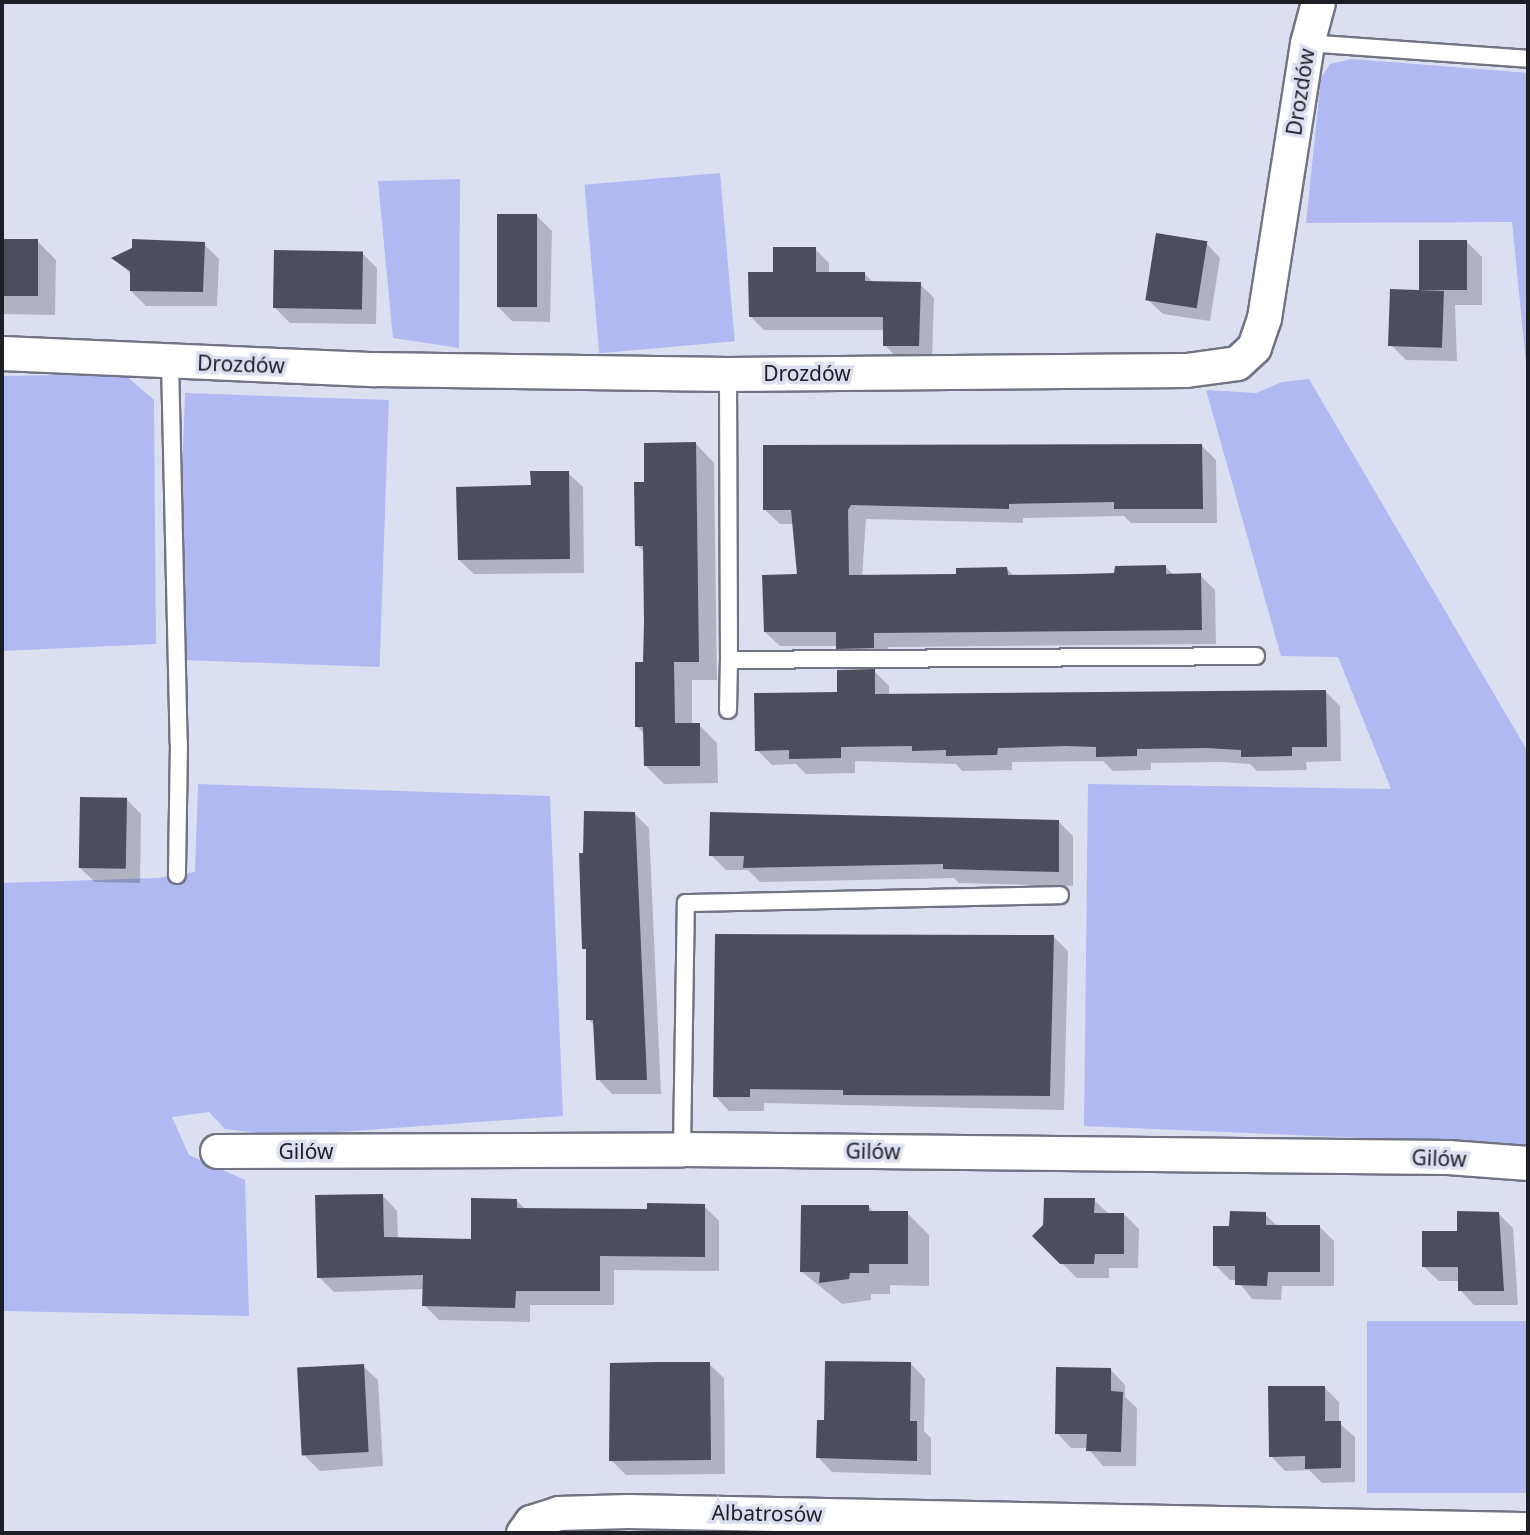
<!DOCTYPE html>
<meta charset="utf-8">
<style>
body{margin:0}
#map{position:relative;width:1530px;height:1535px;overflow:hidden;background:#dcdff0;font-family:"Noto Sans",sans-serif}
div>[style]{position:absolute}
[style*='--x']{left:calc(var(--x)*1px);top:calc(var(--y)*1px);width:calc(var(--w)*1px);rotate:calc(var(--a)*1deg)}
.green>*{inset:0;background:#b1b9f3;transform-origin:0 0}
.shadow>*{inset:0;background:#0003}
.building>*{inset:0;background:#4c4e5c;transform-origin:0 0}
.roads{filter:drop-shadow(2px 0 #727483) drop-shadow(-2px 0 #727483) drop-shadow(0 2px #727483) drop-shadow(0 -2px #727483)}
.lane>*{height:16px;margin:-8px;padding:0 8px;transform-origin:8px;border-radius:8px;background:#fff}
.street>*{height:33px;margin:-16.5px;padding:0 16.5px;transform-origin:16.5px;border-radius:16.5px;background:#fff}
span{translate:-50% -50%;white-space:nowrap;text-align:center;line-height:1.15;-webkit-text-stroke:7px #dcdff0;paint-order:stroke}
.street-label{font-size:21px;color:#1e1f25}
.frame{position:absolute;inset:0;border:4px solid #1e1f25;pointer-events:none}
</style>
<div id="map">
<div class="green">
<div style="clip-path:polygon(1352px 59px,1528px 73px,1528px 383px,1512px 222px,1306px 223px,1321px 78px,1330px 64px)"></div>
<div style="left:720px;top:173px;width:169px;height:136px;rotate:85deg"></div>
<div style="clip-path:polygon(460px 179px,459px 348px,393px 338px,378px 181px)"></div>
<div style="clip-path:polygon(124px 374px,154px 400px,156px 644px,2px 651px,2px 376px)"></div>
<div style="clip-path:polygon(1309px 379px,1528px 752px,1528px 1145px,1084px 1126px,1088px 784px,1391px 789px,1338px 657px,1281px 656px,1206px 390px,1256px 393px,1282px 382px)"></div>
<div style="left:185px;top:393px;width:204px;height:267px;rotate:2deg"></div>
<div style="clip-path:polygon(198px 784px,550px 796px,563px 1116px,282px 1136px,225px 1129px,209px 1112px,172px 1117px,189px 1155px,245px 1180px,249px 1316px,2px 1311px,2px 883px,158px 878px,195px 872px)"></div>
<div style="left:1528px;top:1321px;width:172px;height:161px;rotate:90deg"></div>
</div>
<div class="shadow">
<div style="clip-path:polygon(537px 216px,552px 231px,550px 322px,512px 321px,497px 306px)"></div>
<div style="clip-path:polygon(2px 241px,37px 241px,56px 260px,55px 315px,2px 314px)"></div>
<div style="clip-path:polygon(1467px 242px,1482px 257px,1482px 305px,1455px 305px,1457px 361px,1406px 360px,1391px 345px,1424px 292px,1421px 290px)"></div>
<div style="clip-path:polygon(1206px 243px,1220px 258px,1210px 321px,1163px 314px,1148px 300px)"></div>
<div style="clip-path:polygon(204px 244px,219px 259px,217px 306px,146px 306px,131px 291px,132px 275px,114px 259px)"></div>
<div style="clip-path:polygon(815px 249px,829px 263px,829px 274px,865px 274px,874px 283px,920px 284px,934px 298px,932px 359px,898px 359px,885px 345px,885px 330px,764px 330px,751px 317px,775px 273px)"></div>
<div style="clip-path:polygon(362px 253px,377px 268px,376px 324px,290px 323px,275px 308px)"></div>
<div style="clip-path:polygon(696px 444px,714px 463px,717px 680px,692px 680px,692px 725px,699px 725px,717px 743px,718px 783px,664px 784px,645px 765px,645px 735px,637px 726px,644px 664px,645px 553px,637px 545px,646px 484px)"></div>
<div style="clip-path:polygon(1202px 446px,1216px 460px,1217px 523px,1131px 523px,1124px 516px,1023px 518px,1023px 523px,866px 519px,862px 577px,958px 576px,1007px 569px,1014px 576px,1116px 574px,1165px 567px,1174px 575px,1200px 575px,1215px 590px,1216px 644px,888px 647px,888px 662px,853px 663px,838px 646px,780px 646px,765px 632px,799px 576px,794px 524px,780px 524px,765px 510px)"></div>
<div style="clip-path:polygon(568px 473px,583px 487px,584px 573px,474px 574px,459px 560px,532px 487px)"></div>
<div style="clip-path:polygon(874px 671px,889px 686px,889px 696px,1325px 691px,1340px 706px,1341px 761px,1306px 762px,1307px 770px,1257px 771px,1250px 764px,1222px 762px,1151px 763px,1151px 770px,1113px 771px,1103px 761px,1012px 762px,1012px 770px,962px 771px,956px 764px,855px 761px,855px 773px,806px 774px,796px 764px,772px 765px,757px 750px)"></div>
<div style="clip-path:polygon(127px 800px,141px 814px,140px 883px,95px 882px,80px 868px)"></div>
<div style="clip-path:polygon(635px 814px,649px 828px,661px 1094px,612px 1094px,598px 1079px,595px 1026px,588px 1019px,585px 854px)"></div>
<div style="clip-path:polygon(1058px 821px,1073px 836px,1073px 886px,959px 883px,954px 878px,760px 882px,748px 870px,726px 870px,711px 855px)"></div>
<div style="clip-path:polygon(1054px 937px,1068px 951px,1064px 1110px,764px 1103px,764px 1111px,729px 1111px,715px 1096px)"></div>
<div style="clip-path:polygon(383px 1196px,397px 1211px,398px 1239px,472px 1241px,517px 1201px,526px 1210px,649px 1211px,704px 1206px,719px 1221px,719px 1271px,614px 1270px,614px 1305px,530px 1305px,530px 1322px,439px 1320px,424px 1305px,424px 1289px,334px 1292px,319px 1277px)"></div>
<div style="clip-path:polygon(1094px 1200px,1109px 1214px,1124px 1214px,1139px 1229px,1138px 1268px,1109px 1268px,1109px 1278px,1077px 1278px,1034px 1236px)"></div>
<div style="clip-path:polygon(868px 1206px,875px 1213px,907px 1213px,929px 1235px,929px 1286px,890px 1285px,890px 1294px,871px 1294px,871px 1300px,842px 1304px,802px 1272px)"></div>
<div style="clip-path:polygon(1498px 1213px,1513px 1228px,1518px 1305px,1474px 1305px,1460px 1290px,1460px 1281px,1439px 1281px,1424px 1267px,1459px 1233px)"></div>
<div style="clip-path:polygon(1265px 1214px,1278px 1227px,1320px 1227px,1334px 1241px,1334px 1286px,1282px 1286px,1281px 1300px,1252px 1299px,1237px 1280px,1230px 1280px,1215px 1265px,1231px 1228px)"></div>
<div style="clip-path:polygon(709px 1364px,724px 1378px,725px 1474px,626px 1475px,611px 1460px)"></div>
<div style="clip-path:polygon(911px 1364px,925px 1379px,924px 1431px,931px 1438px,931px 1475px,832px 1472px,818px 1457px,825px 1421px)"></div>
<div style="clip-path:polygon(363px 1366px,378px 1380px,383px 1466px,320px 1471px,305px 1456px)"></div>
<div style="clip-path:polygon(1111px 1370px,1125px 1385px,1125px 1397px,1137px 1408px,1136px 1466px,1103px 1466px,1088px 1448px,1071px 1448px,1057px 1433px)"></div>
<div style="clip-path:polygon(1324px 1387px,1339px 1402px,1339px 1423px,1355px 1437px,1355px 1482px,1322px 1483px,1309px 1470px,1285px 1471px,1271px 1456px)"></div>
</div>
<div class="building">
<div style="left:497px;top:214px;width:40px;height:93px"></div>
<div style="left:1156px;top:233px;width:52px;height:68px;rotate:9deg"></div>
<div style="left:2px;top:239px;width:36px;height:57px"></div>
<div style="clip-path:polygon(132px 239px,205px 242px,203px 292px,130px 291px,130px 271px,111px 258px,132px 248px)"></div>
<div style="left:1419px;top:240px;width:48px;height:50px"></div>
<div style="clip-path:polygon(773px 247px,816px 247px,816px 272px,865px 272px,865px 281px,921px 282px,919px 346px,883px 346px,883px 317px,749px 317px,748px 272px,773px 272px)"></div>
<div style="left:274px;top:250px;width:89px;height:58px;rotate:1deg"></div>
<div style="left:1390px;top:289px;width:54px;height:57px;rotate:2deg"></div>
<div style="clip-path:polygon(696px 442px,699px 662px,674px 662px,675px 723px,700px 723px,700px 766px,644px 766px,643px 727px,635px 727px,635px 662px,643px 662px,644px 622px,643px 546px,635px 546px,634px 482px,644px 482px,644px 443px)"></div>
<div style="clip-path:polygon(1202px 444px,1203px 509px,1114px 509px,1114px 502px,1009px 504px,1009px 509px,851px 505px,848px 510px,849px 575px,956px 574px,956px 568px,1007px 567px,1008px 575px,1080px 574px,1114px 573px,1115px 566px,1166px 565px,1166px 574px,1201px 573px,1202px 630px,874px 633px,874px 648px,836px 649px,836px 632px,764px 632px,762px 575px,797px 574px,791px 510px,763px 510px,763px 445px)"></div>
<div style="clip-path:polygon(530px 471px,569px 471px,570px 559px,458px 560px,456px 487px,531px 485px)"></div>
<div style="clip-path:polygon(875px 669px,875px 694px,1326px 690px,1327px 747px,1292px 747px,1292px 756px,1241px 757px,1241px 750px,1206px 748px,1137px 749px,1137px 756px,1096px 757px,1096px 747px,1066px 746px,998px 748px,997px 755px,946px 756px,946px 750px,912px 751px,912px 746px,841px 747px,841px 758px,789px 759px,789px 750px,755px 751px,754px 693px,837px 692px,837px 670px)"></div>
<div style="left:80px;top:797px;width:47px;height:71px;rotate:1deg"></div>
<div style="clip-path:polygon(584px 811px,635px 812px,647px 1080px,596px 1080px,593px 1020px,586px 1020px,586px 949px,582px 949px,579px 853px,583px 853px)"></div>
<div style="clip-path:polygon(710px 812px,1059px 820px,1059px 872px,943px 869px,943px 864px,743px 868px,744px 856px,709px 856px)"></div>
<div style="clip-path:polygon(715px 934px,1054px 935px,1050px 1096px,843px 1095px,843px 1090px,750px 1089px,750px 1097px,713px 1097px)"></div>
<div style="clip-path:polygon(383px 1194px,384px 1237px,471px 1239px,471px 1198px,517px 1199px,517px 1208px,647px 1209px,647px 1203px,705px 1204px,705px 1257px,600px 1256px,600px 1291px,516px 1291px,515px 1308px,422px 1306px,423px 1275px,317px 1278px,315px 1195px)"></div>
<div style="clip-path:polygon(1044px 1198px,1095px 1198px,1094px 1213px,1124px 1213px,1124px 1254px,1095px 1254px,1094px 1264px,1060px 1264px,1032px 1236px,1043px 1225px)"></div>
<div style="clip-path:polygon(801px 1205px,869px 1205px,869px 1211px,908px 1211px,908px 1264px,869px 1264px,869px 1273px,850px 1273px,849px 1279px,819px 1283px,820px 1272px,800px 1272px)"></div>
<div style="clip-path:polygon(1230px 1211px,1266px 1212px,1266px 1225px,1320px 1225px,1320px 1272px,1268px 1272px,1267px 1286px,1235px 1285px,1235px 1266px,1213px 1266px,1213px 1226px,1229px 1226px)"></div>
<div style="clip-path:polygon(1457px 1211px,1499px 1212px,1504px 1291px,1458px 1291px,1458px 1267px,1422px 1267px,1422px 1231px,1457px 1231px)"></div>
<div style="clip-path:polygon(825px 1361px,911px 1362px,910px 1421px,917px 1421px,917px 1461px,816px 1458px,817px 1420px,824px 1420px)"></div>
<div style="clip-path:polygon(659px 1362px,710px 1362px,711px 1460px,609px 1461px,610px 1363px)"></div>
<div style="left:364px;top:1364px;width:88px;height:67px;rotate:87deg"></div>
<div style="clip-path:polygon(1056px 1367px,1111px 1368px,1111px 1391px,1123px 1392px,1121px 1452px,1086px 1451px,1087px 1434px,1055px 1434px)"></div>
<div style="clip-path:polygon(1268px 1386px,1325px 1386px,1325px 1421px,1341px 1421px,1341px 1468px,1305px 1469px,1305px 1456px,1269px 1457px)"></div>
</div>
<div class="roads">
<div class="lane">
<div style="--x:1307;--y:43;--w:222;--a:4.1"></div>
<div style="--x:170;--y:361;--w:382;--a:88.7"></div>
<div style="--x:179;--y:743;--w:132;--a:90.9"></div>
<div style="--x:728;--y:374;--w:286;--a:89.8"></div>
<div style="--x:729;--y:660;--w:527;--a:-0.43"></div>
<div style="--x:728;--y:710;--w:50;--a:-88.9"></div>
<div style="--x:682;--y:1149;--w:246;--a:-89.1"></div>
<div style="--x:686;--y:903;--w:374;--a:-1.2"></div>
</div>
<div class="street">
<div style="--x:2;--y:353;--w:373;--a:2.5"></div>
<div style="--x:375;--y:369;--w:353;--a:0.8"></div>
<div style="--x:728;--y:374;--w:458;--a:-0.5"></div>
<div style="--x:1186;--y:370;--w:51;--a:-7.8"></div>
<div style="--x:1237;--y:363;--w:23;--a:-43"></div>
<div style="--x:1254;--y:347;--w:31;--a:-71"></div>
<div style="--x:1264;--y:318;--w:278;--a:-81.1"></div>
<div style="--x:1307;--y:43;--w:42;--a:-75"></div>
<div style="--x:217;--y:1151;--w:465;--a:-0.2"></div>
<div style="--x:682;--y:1149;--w:766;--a:0.6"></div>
<div style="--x:1448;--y:1157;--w:80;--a:4.3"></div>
<div style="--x:523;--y:1533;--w:14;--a:-54"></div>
<div style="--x:531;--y:1522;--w:28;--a:-18"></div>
<div style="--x:558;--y:1513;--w:70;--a:-1.6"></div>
<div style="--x:628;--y:1511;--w:900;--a:1.15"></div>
</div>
</div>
<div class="street-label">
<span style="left:1300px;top:92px;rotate:-81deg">Drozdów</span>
<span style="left:241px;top:364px;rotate:2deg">Drozdów</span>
<span style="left:807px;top:373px">Drozdów</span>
<span style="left:306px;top:1151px">Gilów</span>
<span style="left:873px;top:1151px;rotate:1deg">Gilów</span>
<span style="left:1439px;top:1158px;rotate:2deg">Gilów</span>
<span style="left:767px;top:1513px;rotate:1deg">Albatrosów</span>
</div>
<div class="frame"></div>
</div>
